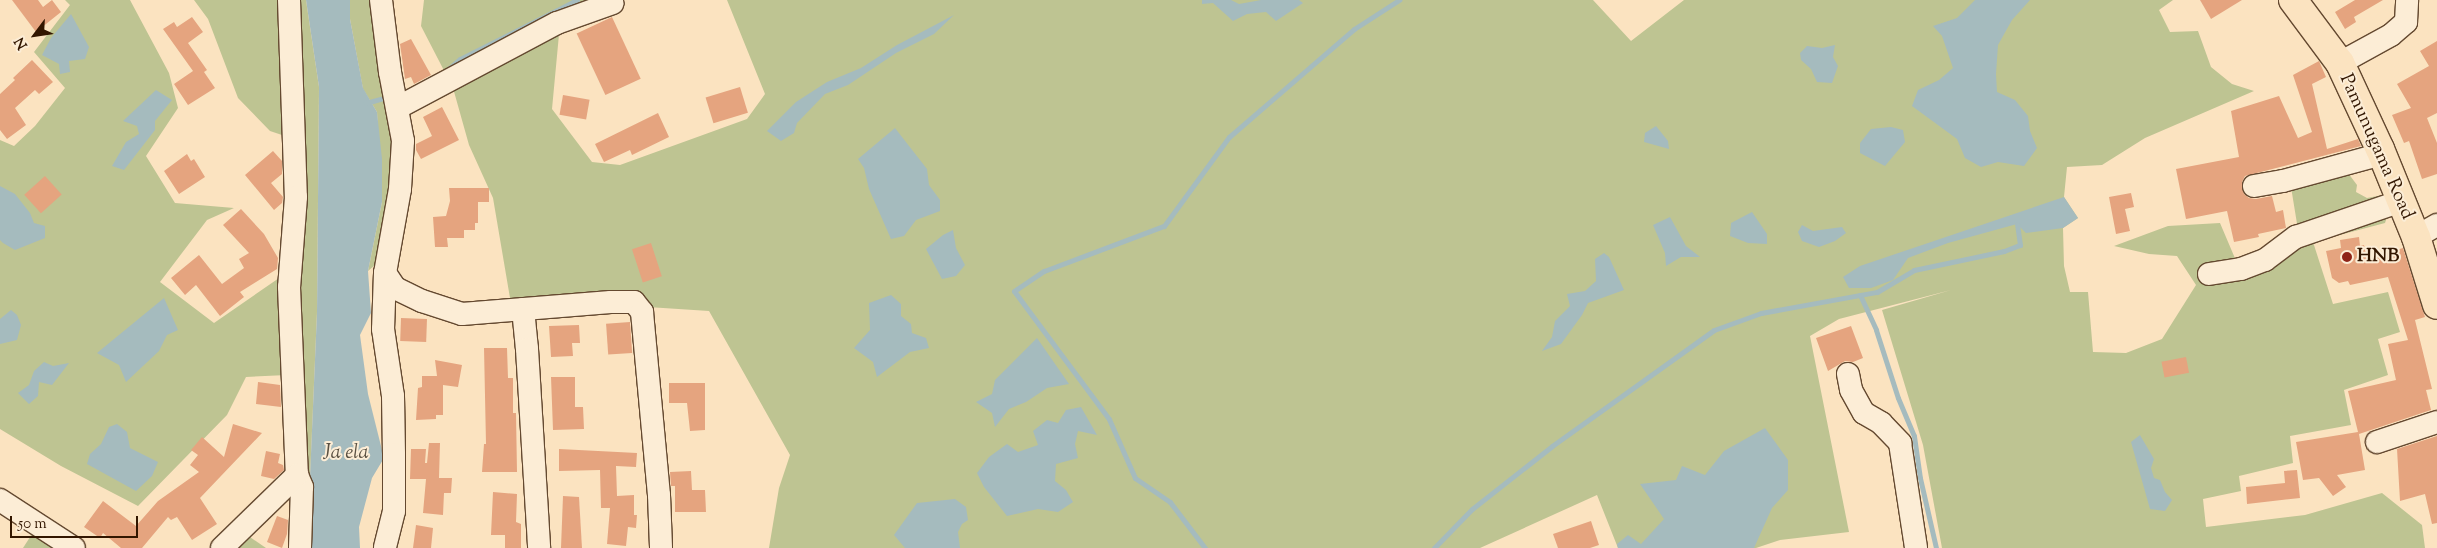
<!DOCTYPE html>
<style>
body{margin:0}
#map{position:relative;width:2437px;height:548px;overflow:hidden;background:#fbe3c0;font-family:"Sorts Mill Goudy",serif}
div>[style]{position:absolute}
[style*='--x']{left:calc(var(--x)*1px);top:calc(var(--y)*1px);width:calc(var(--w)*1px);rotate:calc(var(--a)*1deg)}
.green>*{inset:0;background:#bec492}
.water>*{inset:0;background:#a5bbbe}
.stream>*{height:5px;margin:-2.5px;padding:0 2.5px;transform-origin:2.5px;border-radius:2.5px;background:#a5bbbe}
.building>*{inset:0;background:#e5a47f;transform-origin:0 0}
.roads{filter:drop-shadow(1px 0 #644930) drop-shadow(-1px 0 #644930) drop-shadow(0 1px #644930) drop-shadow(0 -1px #644930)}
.minor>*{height:22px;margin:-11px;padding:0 11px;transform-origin:11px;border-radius:11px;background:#fcedd6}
.major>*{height:28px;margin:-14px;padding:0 14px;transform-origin:14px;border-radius:14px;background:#fbe3c0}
.dots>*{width:14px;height:14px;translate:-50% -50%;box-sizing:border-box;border:2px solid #fcedd6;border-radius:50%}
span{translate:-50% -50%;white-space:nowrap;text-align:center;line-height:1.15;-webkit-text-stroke:4px #fcedd6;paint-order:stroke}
.street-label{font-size:19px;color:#321600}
.poi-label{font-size:19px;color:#321600;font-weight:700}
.left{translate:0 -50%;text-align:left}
.water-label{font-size:20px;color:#5a5042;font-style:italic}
.north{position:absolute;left:10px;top:10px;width:50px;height:50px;-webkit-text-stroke:4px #fcedd6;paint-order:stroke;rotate:239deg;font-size:14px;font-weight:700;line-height:20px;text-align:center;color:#321600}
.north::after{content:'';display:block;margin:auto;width:18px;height:22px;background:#321600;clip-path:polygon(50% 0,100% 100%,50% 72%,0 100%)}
.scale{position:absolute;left:10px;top:516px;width:128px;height:22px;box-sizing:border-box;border:2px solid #321600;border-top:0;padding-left:6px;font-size:15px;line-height:18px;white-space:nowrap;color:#321600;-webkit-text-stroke:4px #fcedd6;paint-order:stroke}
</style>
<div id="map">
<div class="green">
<div style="clip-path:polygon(65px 0,130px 0,169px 73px,178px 108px,146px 156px,175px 203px,234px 208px,207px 220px,160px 282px,214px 323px,282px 276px,287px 375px,246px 377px,227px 415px,138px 506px,61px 466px,0 429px,0 140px,14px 146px,35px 126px,65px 88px,34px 52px,70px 5px)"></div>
<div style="clip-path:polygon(194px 0,285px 0,285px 136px,270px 131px,238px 98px,208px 19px)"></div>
<div style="clip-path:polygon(298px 0,306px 0,319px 87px,317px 312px,310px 478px,303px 467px,296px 277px)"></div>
<div style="clip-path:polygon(350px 0,377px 0,396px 147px,382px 259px,368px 271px,382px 202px,377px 112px,363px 89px,350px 19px)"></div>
<div style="clip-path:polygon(424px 0,597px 0,561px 13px,552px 109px,592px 162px,620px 165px,747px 119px,765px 94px,727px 0,1593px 0,1631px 41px,1684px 0,2173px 0,2159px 10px,2170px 32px,2198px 31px,2211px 67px,2232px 84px,2254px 91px,2145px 138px,2102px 165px,2067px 167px,2064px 197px,2078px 218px,2063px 228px,2064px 266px,2070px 292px,2088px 292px,2093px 352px,2126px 353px,2162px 339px,2196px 285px,2177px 256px,2149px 254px,2114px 246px,2168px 226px,2220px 223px,2237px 263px,2300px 242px,2291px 187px,2345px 169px,2357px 185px,2356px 192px,2367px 198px,2388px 194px,2390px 208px,2385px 223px,2313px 242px,2333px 304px,2388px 292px,2400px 332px,2378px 339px,2388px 375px,2344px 390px,2351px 425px,2290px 436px,2293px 463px,2239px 476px,2241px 491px,2203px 499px,2206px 527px,2305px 515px,2382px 493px,2422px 525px,2425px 548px,1942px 548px,1923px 445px,1882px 310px,1951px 290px,1839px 319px,1810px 336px,1849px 532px,1780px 540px,1756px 548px,1618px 548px,1597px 495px,1480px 548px,769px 548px,779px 488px,790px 455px,709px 311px,510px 298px,493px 198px,469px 145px,453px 88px,421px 26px)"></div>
<div style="clip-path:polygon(32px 534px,56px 548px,23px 548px)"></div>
<div style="clip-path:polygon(247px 535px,266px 548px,232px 548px)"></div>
</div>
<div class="water">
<div style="clip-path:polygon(306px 0,350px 0,350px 19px,363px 88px,377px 112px,382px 159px,382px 202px,368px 271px,371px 313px,360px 335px,368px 394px,384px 458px,372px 478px,359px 527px,360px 548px,307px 548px,317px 312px,319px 87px)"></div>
<div style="clip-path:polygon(1202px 0,1231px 0,1239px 4px,1261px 0,1299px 0,1303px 3px,1276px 21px,1266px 12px,1247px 14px,1233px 21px,1213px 3px,1202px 4px)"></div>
<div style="clip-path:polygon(1975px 0,2030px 0,2012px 20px,1998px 45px,1996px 74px,1997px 92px,2015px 100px,2028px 116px,2030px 131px,2037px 148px,2024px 166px,1998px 162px,1981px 167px,1965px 158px,1957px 139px,1912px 106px,1918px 90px,1939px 80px,1953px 68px,1942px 36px,1933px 26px,1957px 18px)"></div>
<div style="clip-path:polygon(71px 14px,89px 47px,85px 59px,69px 61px,70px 72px,60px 74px,59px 64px,42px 55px,51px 38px)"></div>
<div style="clip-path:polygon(954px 15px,934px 34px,896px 53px,848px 85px,825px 94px,797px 123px,794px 133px,781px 141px,767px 131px,796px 102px,827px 82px,861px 68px,897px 45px)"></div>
<div style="clip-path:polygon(1835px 45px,1833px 57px,1838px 66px,1832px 83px,1817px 82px,1811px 69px,1801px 60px,1800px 53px,1807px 46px,1822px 48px)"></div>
<div style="clip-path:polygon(156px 90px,172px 100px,155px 121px,155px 130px,124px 170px,112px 166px,126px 142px,139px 134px,137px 126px,123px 121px)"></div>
<div style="clip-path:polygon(1656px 126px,1668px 141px,1669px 149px,1644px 142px,1645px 133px)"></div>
<div style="clip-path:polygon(1891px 127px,1903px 130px,1905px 142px,1885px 166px,1860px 153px,1860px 143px,1871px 129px)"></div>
<div style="clip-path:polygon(895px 128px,927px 169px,929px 185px,940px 200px,940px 211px,916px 220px,904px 236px,891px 239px,869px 189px,864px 168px,858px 159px)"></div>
<div style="clip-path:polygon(0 186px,15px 194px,30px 213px,34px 223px,45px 226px,45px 238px,15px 250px,3px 243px,0 240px)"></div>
<div style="clip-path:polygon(2064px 197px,2078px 218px,2063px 228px,2026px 233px,2017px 224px,1948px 243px,1908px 258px,1893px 280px,1871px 288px,1849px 288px,1843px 277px,1860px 266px)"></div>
<div style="clip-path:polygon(1752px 212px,1767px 234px,1767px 244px,1748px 243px,1730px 236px,1731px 223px)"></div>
<div style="clip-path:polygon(1670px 217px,1686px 246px,1700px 257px,1681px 257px,1666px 266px,1665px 253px,1653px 225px)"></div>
<div style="clip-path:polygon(1802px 225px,1813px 231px,1842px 227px,1846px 233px,1835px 241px,1819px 247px,1802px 241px,1798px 232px)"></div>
<div style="clip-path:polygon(953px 230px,956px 248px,965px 265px,956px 276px,942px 279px,926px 249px,943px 235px)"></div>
<div style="clip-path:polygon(1604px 253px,1609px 257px,1624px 290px,1588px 303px,1582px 315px,1561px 344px,1542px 351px,1552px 337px,1555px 321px,1570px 306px,1567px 294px,1585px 291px,1596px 281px,1595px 259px)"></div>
<div style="clip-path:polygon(891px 295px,901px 304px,901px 316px,911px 324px,912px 333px,926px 338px,929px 348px,910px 352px,877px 377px,873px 362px,854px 348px,870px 330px,869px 303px)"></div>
<div style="clip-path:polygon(164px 298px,178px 330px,167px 335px,159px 351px,126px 382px,119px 365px,97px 353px)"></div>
<div style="clip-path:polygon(11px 310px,17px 315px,21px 325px,17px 340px,0 344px,0 319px)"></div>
<div style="clip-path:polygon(1037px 338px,1069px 384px,1047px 388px,1026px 402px,1009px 409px,995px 427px,992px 413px,976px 402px,992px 394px,995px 380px)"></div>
<div style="clip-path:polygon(44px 362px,53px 366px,69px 363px,52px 385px,39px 382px,38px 396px,29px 404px,18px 393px,29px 385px,34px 371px)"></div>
<div style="clip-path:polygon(1081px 407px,1097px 435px,1078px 431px,1075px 444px,1078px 458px,1056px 464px,1055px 481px,1066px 490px,1073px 502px,1058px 512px,1038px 509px,1007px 516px,984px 487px,977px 473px,989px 457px,1007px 444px,1018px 452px,1038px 445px,1033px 431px,1047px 420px,1058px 423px,1066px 410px)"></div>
<div style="clip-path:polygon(117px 424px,127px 432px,130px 448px,158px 462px,152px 476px,136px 491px,87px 464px,90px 454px,101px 444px,109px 427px)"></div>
<div style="clip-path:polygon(1765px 428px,1788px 460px,1788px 490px,1772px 508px,1754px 548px,1618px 548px,1617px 544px,1628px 535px,1641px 544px,1664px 519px,1640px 484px,1676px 480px,1682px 466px,1705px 475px,1724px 451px)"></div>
<div style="clip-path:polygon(2140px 435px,2154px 459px,2151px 468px,2154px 478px,2160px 480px,2165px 492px,2172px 500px,2165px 511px,2150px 509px,2131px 442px)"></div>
<div style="clip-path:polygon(955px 499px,966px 507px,968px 520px,962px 524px,958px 532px,960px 548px,905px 548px,894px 535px,917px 503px)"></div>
</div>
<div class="stream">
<div style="--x:446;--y:71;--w:18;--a:-41"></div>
<div style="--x:460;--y:59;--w:131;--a:-26.8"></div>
<div style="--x:366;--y:103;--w:15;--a:-16"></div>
<div style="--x:1860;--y:295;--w:38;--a:65"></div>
<div style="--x:1876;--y:330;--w:71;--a:72.1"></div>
<div style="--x:1898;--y:398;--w:41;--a:67.2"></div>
<div style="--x:1914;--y:436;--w:42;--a:81.9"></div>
<div style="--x:1920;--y:478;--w:72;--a:77.1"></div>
<div style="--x:1205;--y:548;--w:58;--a:-127.3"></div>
<div style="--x:1170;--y:502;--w:42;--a:-145.6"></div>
<div style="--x:1135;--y:478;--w:64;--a:-113.8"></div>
<div style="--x:1109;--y:419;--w:159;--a:-126.6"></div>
<div style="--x:1014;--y:291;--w:36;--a:-34"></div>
<div style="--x:1044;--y:271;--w:128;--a:-20.6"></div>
<div style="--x:1164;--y:226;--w:110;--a:-53.9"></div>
<div style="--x:1229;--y:137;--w:165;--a:-40.8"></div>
<div style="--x:1354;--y:29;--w:54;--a:-32.8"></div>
<div style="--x:1434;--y:548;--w:54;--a:-45.7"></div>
<div style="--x:1472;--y:509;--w:102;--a:-38.2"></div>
<div style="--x:1552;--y:446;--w:199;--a:-35.6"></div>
<div style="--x:1714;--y:330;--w:50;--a:-19.9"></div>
<div style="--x:1761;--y:313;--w:118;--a:-10.3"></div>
<div style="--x:1877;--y:292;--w:43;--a:-30.7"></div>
<div style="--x:1914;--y:270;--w:92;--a:-11.9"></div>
<div style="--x:2004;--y:251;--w:17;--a:-21"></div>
<div style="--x:2020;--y:245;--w:21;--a:-98"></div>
</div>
<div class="building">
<div style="clip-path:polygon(12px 0,38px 0,43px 7px,52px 0,61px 12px,36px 32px)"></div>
<div style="clip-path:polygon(2200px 0,2242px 0,2211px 19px)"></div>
<div style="clip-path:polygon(2355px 0,2383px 0,2354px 17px,2356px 22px,2345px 29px,2335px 12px)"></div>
<div style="clip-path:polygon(192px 17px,203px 32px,188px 43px,207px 70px,204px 72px,215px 88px,188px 105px,174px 84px,193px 71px,163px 29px,174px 22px,177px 27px)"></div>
<div style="left:612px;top:17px;width:68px;height:39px;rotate:65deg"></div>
<div style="clip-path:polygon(411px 39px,431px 75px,414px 84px,411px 77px,405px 79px,400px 44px)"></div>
<div style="clip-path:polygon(2437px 41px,2437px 113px,2427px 118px,2437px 143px,2437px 174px,2422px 179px,2409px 141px,2404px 143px,2392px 115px,2411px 108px,2397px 84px,2429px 66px,2420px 51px)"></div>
<div style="clip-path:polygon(32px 60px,53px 82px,39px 94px,35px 90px,15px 108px,26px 125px,7px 139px,0 130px,0 94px,15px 80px,13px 78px)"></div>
<div style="clip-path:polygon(2319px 61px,2326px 77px,2312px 84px,2327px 149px,2358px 139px,2361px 146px,2245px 176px,2242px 182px,2244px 194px,2249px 198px,2256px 199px,2272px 196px,2276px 212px,2283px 210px,2286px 228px,2258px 234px,2259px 237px,2234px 242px,2227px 211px,2186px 219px,2176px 169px,2239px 157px,2231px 111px,2279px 96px,2298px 138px,2312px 132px,2293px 75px)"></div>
<div style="left:740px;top:87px;width:27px;height:36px;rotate:73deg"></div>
<div style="left:563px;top:95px;width:27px;height:20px;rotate:10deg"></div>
<div style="clip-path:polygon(442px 107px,459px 140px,421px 159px,416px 150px,416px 144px,432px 136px,423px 117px)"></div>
<div style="clip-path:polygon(658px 113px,669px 137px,632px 155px,630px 150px,604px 162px,595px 144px)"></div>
<div style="clip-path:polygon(273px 151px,282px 161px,282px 174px,271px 183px,283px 197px,282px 203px,274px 210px,245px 175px)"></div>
<div style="clip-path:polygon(187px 154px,191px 161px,194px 159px,205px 177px,179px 194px,164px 171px)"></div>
<div style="left:45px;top:176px;width:25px;height:28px;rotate:48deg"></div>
<div style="clip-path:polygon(449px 188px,489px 188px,489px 202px,478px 202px,478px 223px,475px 223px,475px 230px,464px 230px,464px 238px,447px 238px,448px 247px,435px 247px,433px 217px,446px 216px,450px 201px)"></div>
<div style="clip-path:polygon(2131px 193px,2134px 207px,2125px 209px,2130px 231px,2116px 234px,2109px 197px)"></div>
<div style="clip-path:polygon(241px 209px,264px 234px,278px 258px,277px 269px,240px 292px,244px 297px,220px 316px,196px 285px,185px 295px,171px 278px,199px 255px,222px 284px,244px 268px,239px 259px,249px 253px,223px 225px)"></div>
<div style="clip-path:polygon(2359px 237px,2360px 246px,2364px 245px,2367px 259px,2403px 248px,2425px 317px,2415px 320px,2432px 389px,2426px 390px,2431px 410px,2359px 434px,2365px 470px,2337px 475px,2346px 487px,2333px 496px,2319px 478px,2303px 480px,2296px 442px,2358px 432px,2348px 391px,2396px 380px,2388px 344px,2408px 340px,2388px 277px,2350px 285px,2348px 281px,2339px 283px,2332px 278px,2326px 251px,2341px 248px,2340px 240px)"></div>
<div style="left:651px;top:243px;width:35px;height:20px;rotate:72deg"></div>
<div style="left:401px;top:318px;width:26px;height:23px;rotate:2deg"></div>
<div style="left:630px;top:322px;width:31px;height:24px;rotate:86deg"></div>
<div style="clip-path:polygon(579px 325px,580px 343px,572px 343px,573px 356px,551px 357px,549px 326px)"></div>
<div style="clip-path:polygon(1851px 326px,1863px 358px,1853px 362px,1845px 361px,1828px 371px,1816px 338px)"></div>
<div style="clip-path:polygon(484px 348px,507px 348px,508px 378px,513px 378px,513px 413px,516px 413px,517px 472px,482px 472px,484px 444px,486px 444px)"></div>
<div style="left:2186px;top:357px;width:16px;height:25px;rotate:79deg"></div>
<div style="clip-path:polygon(435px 360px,462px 365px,458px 387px,443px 385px,443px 415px,436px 415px,436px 419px,416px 420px,418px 388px,422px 387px,422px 376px,437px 376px)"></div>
<div style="clip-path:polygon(551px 377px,575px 377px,575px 407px,583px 407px,584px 429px,553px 430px)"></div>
<div style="clip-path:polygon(258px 382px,280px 385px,281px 407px,256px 404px)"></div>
<div style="clip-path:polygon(669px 383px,705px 383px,705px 430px,690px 431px,687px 403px,669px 403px)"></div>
<div style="clip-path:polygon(233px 424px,262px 433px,200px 498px,217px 524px,192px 540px,177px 517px,171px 520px,168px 517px,142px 548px,121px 548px,103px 533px,100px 538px,84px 527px,103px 501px,136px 526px,158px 501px,199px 472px,190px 465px,198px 455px,191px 450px,202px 437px,224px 457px)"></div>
<div style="clip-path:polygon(2437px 436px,2437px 523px,2432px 524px,2425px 494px,2400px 501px,2397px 449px)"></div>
<div style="clip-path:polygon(429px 443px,440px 443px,439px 478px,452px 478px,451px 493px,444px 493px,443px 515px,423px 513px,426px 479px,410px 479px,411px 449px,426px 449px,425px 463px,427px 463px)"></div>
<div style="clip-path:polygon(559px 449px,637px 453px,636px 467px,616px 466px,617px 496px,634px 495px,634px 515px,637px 515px,636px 528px,628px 527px,626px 546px,607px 544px,610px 508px,601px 508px,600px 470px,559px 471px)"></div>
<div style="clip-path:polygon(266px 451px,280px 454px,278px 463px,283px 465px,284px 470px,274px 479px,261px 476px)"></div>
<div style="clip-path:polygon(2297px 470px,2300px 498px,2247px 504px,2246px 487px,2285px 483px,2284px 471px)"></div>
<div style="clip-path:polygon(691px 471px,692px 490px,705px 490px,706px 512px,675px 512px,675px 486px,671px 486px,670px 472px)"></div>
<div style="clip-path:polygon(493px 492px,517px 494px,516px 522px,521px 524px,521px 548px,505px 548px,505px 535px,491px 535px)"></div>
<div style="clip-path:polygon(563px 496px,579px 497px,582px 548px,561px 548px)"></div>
<div style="clip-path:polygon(277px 516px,288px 520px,287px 534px,282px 548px,267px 542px)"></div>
<div style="clip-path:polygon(1591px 521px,1599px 545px,1590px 548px,1558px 548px,1553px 534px)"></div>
<div style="clip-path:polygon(416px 525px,433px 528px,431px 548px,413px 548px)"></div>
</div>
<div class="roads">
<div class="minor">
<div style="--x:289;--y:0;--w:197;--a:88"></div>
<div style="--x:296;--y:197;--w:90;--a:94.4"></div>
<div style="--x:289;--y:287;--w:188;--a:87.6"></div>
<div style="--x:297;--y:475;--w:13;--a:67"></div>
<div style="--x:302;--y:487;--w:61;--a:91.9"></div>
<div style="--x:381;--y:0;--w:73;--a:82.9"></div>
<div style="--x:390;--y:72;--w:70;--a:79.3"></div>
<div style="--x:403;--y:141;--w:48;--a:93.6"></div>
<div style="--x:400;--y:189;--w:85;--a:100.1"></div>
<div style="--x:385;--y:273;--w:56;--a:92"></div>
<div style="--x:383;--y:329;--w:68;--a:81.5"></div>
<div style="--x:393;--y:396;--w:58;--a:89"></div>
<div style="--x:394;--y:454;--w:57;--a:90"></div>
<div style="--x:394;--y:511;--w:38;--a:104"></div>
<div style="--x:2340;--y:63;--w:58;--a:-28.8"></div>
<div style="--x:2391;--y:35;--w:20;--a:-41"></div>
<div style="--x:2406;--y:22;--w:22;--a:-87"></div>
<div style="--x:397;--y:108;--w:181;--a:-28"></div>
<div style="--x:557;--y:23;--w:59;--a:-19.7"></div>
<div style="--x:2254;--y:186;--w:29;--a:-10"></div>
<div style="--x:2283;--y:181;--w:103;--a:-15.3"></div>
<div style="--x:2416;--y:237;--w:24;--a:-30"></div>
<div style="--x:385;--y:273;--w:18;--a:56"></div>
<div style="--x:395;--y:288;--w:30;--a:26"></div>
<div style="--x:422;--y:301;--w:42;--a:18"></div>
<div style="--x:462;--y:314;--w:149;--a:-4.6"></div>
<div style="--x:611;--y:302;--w:23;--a:0"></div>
<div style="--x:634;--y:302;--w:13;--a:51"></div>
<div style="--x:642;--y:312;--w:184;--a:84.7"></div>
<div style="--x:659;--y:495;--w:53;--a:87.8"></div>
<div style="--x:2209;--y:274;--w:32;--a:-9"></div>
<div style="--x:2241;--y:269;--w:26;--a:-21"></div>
<div style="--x:2265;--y:260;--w:39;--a:-37"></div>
<div style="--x:2296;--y:237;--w:111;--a:-18.9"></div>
<div style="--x:523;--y:309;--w:40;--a:84.3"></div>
<div style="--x:527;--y:349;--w:199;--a:86.5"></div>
<div style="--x:1848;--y:374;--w:16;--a:79"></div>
<div style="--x:1851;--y:390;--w:26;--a:61"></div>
<div style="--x:1864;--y:413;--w:20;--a:30"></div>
<div style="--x:1881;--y:423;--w:28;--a:46"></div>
<div style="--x:1900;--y:443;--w:106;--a:81.3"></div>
<div style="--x:2377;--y:442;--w:63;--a:-18.4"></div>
<div style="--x:0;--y:500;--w:88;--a:33"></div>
<div style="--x:222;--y:548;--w:105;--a:-44.2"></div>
</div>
<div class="major">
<div style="--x:2293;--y:0;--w:79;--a:53.3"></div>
<div style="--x:2340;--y:63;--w:95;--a:65.1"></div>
<div style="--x:2380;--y:149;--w:95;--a:67.8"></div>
<div style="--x:2416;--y:237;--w:71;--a:72.8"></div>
</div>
</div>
<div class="dots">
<div style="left:2347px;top:257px;background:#8f2418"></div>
</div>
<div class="street-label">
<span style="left:2376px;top:147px;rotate:66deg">Pamunugama Road</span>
</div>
<div class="poi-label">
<span class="left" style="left:2357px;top:257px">HNB</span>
</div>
<div class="water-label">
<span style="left:346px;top:453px">Ja ela</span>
</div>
<div class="north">N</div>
<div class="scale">50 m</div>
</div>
